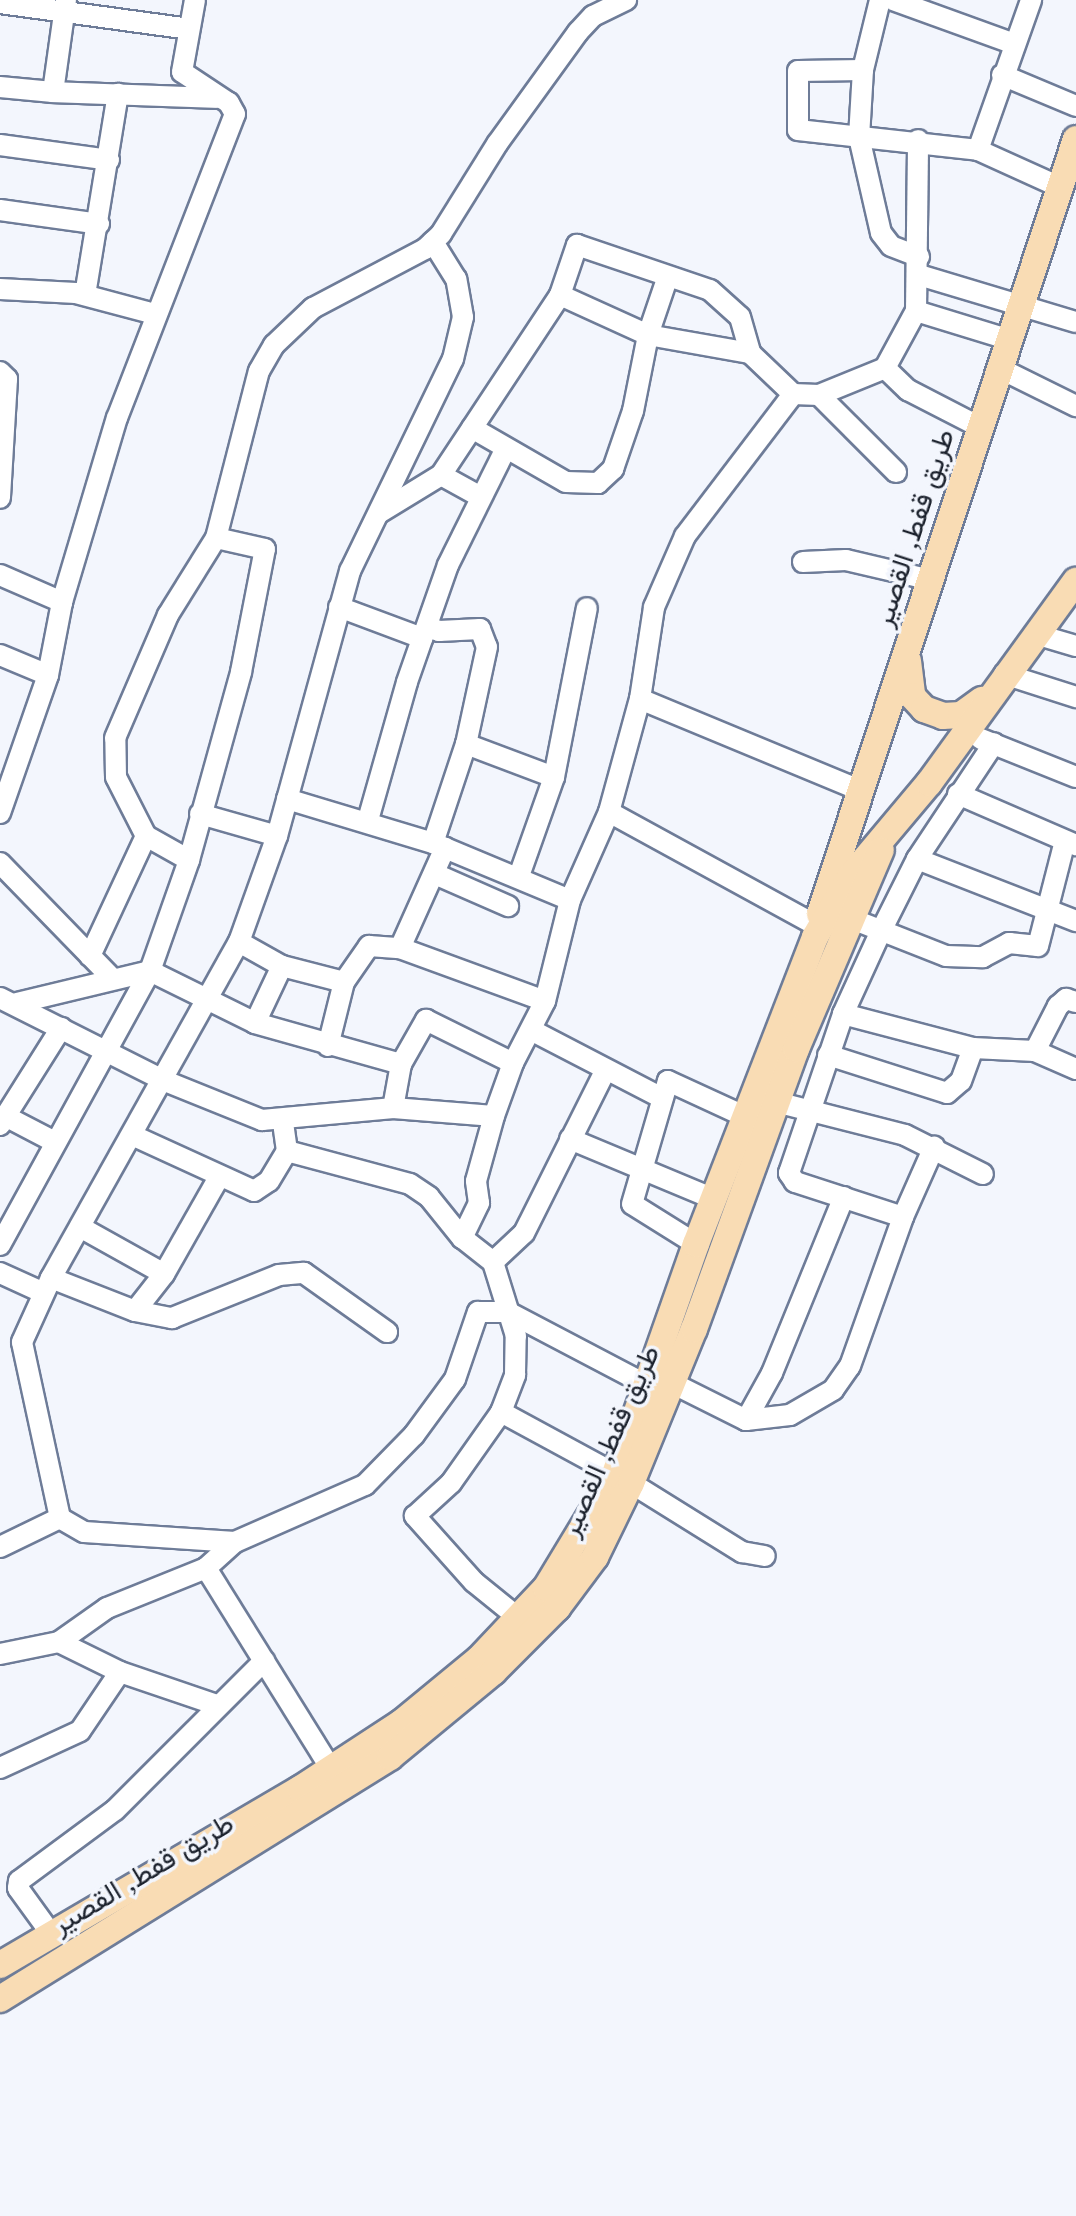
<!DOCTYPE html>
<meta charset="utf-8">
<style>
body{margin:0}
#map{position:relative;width:1076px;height:2216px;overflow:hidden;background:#f3f6fd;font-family:"Libre Baskerville",Vazirmatn,serif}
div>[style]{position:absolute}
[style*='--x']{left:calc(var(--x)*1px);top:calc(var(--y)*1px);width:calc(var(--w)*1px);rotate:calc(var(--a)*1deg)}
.roads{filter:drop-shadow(2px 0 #6e7c98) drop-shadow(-2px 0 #6e7c98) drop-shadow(0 2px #6e7c98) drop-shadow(0 -2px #6e7c98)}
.minor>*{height:20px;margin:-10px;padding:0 10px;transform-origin:10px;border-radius:10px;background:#fff}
.major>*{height:26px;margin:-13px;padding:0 13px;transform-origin:13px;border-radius:13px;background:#f9dcb4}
span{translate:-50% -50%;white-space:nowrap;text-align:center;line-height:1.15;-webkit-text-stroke:7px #f3f6fd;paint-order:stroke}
.street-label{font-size:28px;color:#1c222d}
</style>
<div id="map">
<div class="roads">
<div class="minor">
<div style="--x:880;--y:0;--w:72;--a:103.7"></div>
<div style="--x:863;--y:70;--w:67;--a:93.4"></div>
<div style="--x:859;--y:137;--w:98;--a:77.1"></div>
<div style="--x:881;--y:233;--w:16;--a:52"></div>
<div style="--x:891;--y:246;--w:30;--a:21"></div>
<div style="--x:893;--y:0;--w:127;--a:19.9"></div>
<div style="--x:0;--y:3;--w:191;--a:7.8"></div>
<div style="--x:863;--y:70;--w:65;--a:179.1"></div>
<div style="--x:798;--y:71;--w:59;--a:90"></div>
<div style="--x:798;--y:130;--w:181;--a:6.3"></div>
<div style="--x:978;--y:150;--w:159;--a:-70.5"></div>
<div style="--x:1002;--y:75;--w:80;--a:22.7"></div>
<div style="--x:0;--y:87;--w:53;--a:5.4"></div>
<div style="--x:53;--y:92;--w:93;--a:-82"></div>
<div style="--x:53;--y:92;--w:164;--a:2.1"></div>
<div style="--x:0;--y:145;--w:110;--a:7.8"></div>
<div style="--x:978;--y:150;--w:90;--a:24.3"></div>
<div style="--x:0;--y:210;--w:100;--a:8"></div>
<div style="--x:919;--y:275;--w:164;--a:16.7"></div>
<div style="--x:0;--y:289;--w:76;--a:3"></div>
<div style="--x:76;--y:293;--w:82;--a:14.9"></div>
<div style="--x:85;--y:295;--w:204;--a:-80.7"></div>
<div style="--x:560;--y:295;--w:97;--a:24.4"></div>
<div style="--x:648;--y:335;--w:104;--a:10"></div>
<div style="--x:750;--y:353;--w:59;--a:43.6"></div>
<div style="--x:793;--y:394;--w:26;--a:2"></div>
<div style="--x:819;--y:395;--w:71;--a:-22.2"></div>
<div style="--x:885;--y:368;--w:65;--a:-61.5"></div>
<div style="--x:916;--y:311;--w:171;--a:-89.3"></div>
<div style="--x:916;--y:311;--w:98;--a:17.1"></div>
<div style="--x:885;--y:368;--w:32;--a:44"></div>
<div style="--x:908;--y:390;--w:81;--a:27.2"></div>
<div style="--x:1001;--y:369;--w:84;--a:26.3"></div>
<div style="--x:0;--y:372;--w:10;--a:45"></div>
<div style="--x:7;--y:379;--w:119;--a:93.4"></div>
<div style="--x:819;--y:395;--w:109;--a:45"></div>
<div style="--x:472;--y:428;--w:108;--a:29.9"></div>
<div style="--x:566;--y:482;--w:32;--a:2"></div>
<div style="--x:598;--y:483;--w:21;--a:-43"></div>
<div style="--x:613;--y:469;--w:61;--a:-71"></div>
<div style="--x:633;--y:411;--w:77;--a:-78.8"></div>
<div style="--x:648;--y:335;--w:59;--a:-71.3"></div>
<div style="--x:441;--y:475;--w:43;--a:28.9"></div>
<div style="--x:379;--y:513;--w:73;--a:-31.5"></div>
<div style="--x:441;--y:475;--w:216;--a:-56.5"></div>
<div style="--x:560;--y:295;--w:53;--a:-71.2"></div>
<div style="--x:577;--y:245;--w:140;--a:18.7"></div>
<div style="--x:710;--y:290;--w:40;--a:42"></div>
<div style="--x:740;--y:317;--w:37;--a:74"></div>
<div style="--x:803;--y:562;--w:43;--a:-2.7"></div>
<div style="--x:846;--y:560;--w:87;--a:13.2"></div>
<div style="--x:0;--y:575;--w:68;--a:23.5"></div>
<div style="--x:339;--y:607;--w:89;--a:20.5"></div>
<div style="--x:427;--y:627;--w:13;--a:18"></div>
<div style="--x:439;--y:631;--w:41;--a:-2.8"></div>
<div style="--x:480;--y:629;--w:19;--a:69"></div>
<div style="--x:487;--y:647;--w:99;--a:102.2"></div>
<div style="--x:466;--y:744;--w:104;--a:108.4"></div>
<div style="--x:1035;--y:634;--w:43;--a:16.3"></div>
<div style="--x:0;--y:655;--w:52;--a:22.6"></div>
<div style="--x:1004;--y:674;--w:76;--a:17.7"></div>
<div style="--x:640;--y:699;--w:235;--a:22.5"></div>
<div style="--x:981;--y:739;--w:102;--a:21.8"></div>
<div style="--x:466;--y:744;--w:94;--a:20.6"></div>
<div style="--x:958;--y:794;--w:129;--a:23.4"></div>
<div style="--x:287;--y:799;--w:152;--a:16.8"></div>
<div style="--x:433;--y:843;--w:148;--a:22.6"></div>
<div style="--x:609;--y:812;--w:237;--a:28.7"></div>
<div style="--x:0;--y:813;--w:146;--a:-70.8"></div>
<div style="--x:48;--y:675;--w:74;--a:-79.1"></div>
<div style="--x:62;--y:602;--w:192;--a:-73.4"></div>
<div style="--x:117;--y:418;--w:326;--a:-68.8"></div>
<div style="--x:235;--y:114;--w:13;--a:-119"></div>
<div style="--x:229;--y:103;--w:56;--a:-146.6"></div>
<div style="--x:182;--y:72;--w:73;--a:-79.8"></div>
<div style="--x:200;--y:814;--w:80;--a:15.9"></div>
<div style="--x:368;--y:820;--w:143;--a:-74.2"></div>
<div style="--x:407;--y:682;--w:124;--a:-70.7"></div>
<div style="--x:448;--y:565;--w:128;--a:-63.6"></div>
<div style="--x:917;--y:859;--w:171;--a:21.3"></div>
<div style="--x:189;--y:860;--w:49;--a:-150.8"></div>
<div style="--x:146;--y:836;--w:66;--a:-117"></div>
<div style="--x:116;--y:777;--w:39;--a:-91"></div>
<div style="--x:115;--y:738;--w:134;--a:-66.7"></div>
<div style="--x:168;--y:615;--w:91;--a:-58.1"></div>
<div style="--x:216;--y:538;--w:172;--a:-75.6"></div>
<div style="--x:259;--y:371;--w:30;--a:-60"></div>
<div style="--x:274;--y:345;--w:54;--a:-43.5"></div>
<div style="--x:313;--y:308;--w:127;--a:-27.8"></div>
<div style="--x:425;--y:249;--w:22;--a:-43"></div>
<div style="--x:441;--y:234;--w:106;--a:-58.1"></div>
<div style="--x:497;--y:144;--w:138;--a:-54.1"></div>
<div style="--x:578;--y:32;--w:22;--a:-47"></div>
<div style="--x:593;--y:16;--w:37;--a:-26"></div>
<div style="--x:0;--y:863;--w:162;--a:45.8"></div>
<div style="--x:435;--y:874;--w:80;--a:23.7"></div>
<div style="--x:519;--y:876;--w:105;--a:-70.5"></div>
<div style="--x:554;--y:777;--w:172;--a:-79"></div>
<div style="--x:852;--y:919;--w:101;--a:21.5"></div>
<div style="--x:946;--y:956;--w:37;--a:2"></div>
<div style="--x:983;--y:957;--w:30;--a:-28"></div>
<div style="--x:1009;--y:943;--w:29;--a:6"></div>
<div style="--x:1038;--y:946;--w:108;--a:-75.6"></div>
<div style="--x:239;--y:942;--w:49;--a:29.2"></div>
<div style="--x:282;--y:966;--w:64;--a:14.5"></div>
<div style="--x:400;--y:948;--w:110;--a:-65.8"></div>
<div style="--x:90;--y:956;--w:132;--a:-65"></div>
<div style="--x:0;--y:998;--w:185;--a:26.7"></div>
<div style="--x:165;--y:1081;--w:105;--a:21.9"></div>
<div style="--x:262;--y:1120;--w:132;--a:-5.2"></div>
<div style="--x:393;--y:1108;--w:101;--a:4.5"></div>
<div style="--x:17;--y:1003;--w:137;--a:-13.5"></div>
<div style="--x:150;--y:971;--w:117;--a:26.3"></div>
<div style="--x:255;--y:1023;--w:152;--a:15.7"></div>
<div style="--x:843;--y:1014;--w:134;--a:14.7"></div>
<div style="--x:973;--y:1048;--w:62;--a:2.8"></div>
<div style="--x:1035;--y:1051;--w:45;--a:23.7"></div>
<div style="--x:255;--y:1023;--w:63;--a:-64.7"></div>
<div style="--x:531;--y:1030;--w:148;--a:27.4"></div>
<div style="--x:328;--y:1046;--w:66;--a:-76"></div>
<div style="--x:344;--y:982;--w:44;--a:-55.2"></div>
<div style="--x:369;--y:946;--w:31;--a:4"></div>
<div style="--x:400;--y:948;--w:154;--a:20.1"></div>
<div style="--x:1035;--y:1051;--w:51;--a:-62.9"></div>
<div style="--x:1058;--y:1006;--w:11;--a:-41"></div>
<div style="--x:1066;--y:999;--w:10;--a:17"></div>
<div style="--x:828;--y:1055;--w:125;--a:17.7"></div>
<div style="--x:947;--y:1093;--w:18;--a:-41"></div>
<div style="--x:961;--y:1081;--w:35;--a:-70"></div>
<div style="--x:776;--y:1102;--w:133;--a:14.3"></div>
<div style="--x:905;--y:1135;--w:87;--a:26.6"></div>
<div style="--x:393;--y:1108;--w:45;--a:-79.7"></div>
<div style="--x:401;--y:1064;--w:51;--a:-60.4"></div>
<div style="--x:426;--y:1020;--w:97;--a:26.3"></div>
<div style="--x:5;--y:1116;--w:56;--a:27.5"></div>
<div style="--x:0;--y:1125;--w:115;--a:-57.8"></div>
<div style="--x:134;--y:1136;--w:132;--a:24.6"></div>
<div style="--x:254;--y:1191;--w:18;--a:-34"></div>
<div style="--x:269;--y:1181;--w:35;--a:-59"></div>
<div style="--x:287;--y:1151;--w:30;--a:-98"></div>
<div style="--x:570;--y:1139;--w:156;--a:22.6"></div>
<div style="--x:287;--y:1151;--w:127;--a:15"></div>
<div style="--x:410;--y:1184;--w:23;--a:34"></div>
<div style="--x:429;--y:1197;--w:53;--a:51.2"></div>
<div style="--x:903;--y:1217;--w:114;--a:-162"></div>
<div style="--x:795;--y:1182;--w:11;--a:-124"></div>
<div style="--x:789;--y:1173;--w:168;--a:-71.2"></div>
<div style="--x:843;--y:1014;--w:91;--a:-65.4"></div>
<div style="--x:881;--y:931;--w:80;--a:-63.4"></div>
<div style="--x:917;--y:859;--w:139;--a:-56.4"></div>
<div style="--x:80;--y:1227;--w:96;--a:29.2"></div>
<div style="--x:696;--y:1244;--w:75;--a:-148"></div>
<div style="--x:632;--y:1204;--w:128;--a:-73.7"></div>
<div style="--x:668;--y:1081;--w:84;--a:24.7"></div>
<div style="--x:0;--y:1245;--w:312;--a:-61.3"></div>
<div style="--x:150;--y:971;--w:118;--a:-70.6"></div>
<div style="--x:189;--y:860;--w:195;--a:-74.5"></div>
<div style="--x:241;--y:672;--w:125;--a:-79"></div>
<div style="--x:265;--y:549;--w:50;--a:-167.3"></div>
<div style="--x:493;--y:1262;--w:42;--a:-43.1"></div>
<div style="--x:524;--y:1233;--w:181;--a:-63.4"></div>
<div style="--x:0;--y:1273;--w:48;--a:24.4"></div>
<div style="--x:51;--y:1278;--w:90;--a:21.4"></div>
<div style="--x:135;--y:1311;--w:38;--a:11"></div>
<div style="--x:172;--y:1318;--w:115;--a:-21.9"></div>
<div style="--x:279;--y:1275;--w:25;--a:-5"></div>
<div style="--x:304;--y:1273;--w:102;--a:35.4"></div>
<div style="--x:135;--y:1311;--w:47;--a:-51.9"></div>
<div style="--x:164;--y:1274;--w:112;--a:-60.4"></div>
<div style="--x:670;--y:1382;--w:85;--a:26.6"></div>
<div style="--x:746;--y:1420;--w:44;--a:-6.5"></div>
<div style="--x:790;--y:1415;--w:50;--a:-30.2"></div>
<div style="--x:833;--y:1390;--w:29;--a:-55"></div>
<div style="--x:850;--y:1366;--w:158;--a:-70.4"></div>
<div style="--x:903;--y:1217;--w:77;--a:-66.1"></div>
<div style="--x:501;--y:1412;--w:130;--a:28.5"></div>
<div style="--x:746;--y:1420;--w:54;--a:-61"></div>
<div style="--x:772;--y:1373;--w:190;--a:-67.8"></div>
<div style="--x:631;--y:1483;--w:131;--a:31.9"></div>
<div style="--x:742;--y:1552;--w:23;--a:10"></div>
<div style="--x:235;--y:1542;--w:151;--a:-176.2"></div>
<div style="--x:84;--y:1532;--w:28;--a:-150"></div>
<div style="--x:60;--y:1518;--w:180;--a:-102.2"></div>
<div style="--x:22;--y:1342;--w:70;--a:-65.6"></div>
<div style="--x:51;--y:1278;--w:385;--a:-60.8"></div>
<div style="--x:239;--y:942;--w:113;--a:-70.3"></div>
<div style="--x:277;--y:836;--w:275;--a:-74.6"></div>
<div style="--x:350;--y:571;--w:236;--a:-64.1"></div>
<div style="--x:453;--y:359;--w:43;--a:-76.6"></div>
<div style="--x:463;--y:317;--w:39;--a:-100"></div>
<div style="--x:456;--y:279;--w:44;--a:-121.9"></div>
<div style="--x:0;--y:1547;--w:67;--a:-25.8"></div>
<div style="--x:206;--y:1568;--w:237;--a:58.1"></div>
<div style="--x:521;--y:1620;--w:60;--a:-141"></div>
<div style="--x:474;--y:1582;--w:89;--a:-131.8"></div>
<div style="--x:415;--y:1516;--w:49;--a:-42.5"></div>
<div style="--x:451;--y:1483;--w:87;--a:-54.8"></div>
<div style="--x:501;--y:1412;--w:40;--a:-69"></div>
<div style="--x:515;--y:1375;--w:39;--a:-89"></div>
<div style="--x:516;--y:1336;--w:77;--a:-107.3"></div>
<div style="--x:493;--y:1262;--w:39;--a:-142"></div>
<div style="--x:462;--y:1238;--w:39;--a:-64"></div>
<div style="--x:479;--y:1203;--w:22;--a:-98"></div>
<div style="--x:476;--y:1181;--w:67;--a:-74.5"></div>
<div style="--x:494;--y:1116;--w:56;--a:-70.3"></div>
<div style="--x:513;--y:1063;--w:70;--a:-62.7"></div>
<div style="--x:545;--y:1001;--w:104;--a:-76.1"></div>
<div style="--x:570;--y:900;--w:96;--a:-66.1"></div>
<div style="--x:609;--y:812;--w:117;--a:-74.7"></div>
<div style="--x:640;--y:699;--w:93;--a:-81.3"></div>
<div style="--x:654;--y:607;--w:77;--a:-66.4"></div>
<div style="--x:685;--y:536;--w:178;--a:-52.7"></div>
<div style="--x:59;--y:1642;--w:68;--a:26.2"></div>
<div style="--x:120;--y:1672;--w:102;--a:18.8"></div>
<div style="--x:0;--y:1654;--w:60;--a:-11.5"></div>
<div style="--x:59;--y:1642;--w:59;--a:-35.3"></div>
<div style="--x:107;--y:1608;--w:107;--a:-22"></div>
<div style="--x:206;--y:1568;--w:39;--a:-42"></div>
<div style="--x:235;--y:1542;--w:142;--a:-23.7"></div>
<div style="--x:365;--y:1485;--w:70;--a:-45.6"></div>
<div style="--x:414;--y:1435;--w:69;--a:-53.8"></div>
<div style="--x:455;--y:1379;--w:71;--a:-71.1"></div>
<div style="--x:478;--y:1312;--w:30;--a:0"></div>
<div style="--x:508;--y:1312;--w:157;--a:27.7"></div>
<div style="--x:0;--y:1768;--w:88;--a:-24.8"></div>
<div style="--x:80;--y:1731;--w:71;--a:-55.9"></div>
<div style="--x:52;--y:1935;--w:58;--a:-125.9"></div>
<div style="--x:18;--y:1888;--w:7;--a:-82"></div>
<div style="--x:19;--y:1881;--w:119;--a:-36.5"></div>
<div style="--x:115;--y:1810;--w:211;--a:-45"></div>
</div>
<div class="major">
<div style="--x:908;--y:661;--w:35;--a:83"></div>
<div style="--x:912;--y:696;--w:18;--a:47"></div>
<div style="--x:924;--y:709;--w:20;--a:20"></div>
<div style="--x:943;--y:716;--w:18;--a:-3"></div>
<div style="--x:961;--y:715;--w:26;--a:-36"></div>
<div style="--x:820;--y:914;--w:816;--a:-71.72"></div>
<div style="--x:0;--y:1965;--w:348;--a:-30.4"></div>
<div style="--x:300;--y:1789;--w:121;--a:-33.2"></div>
<div style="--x:401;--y:1723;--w:101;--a:-39.4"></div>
<div style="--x:479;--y:1659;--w:98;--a:-46.7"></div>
<div style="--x:546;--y:1588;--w:133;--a:-58.8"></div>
<div style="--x:615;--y:1474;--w:244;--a:-70.6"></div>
<div style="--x:696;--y:1244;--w:329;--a:-68.8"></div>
<div style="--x:815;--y:937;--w:69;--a:-59.7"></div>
<div style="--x:850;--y:877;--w:123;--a:-50"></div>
<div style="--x:929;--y:783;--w:250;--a:-54"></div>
<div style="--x:0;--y:1999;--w:459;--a:-31.8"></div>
<div style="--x:390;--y:1757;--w:134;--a:-39.5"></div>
<div style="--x:493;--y:1672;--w:91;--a:-45"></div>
<div style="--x:557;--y:1608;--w:64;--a:-53.3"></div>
<div style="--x:595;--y:1557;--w:82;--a:-64.1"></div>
<div style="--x:631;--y:1483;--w:166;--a:-67.8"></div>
<div style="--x:694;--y:1329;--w:298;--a:-70"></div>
<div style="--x:796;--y:1049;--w:216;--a:-66.9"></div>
</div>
</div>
<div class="street-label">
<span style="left:914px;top:528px;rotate:-72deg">طريق قفط, القصير</span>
<span style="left:610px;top:1441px;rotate:-66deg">طريق قفط, القصير</span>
<span style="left:143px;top:1874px;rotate:-31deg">طريق قفط, القصير</span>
</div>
</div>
